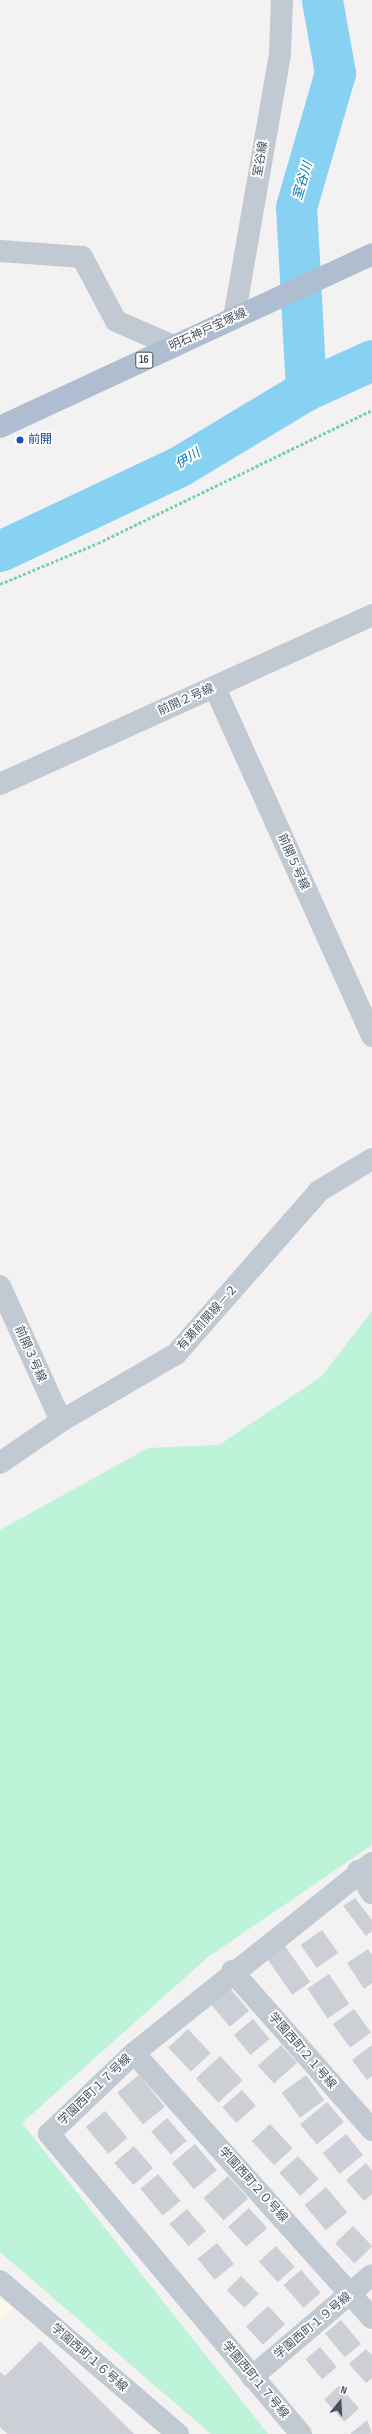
<!DOCTYPE html>
<meta charset="utf-8">
<style>
body{margin:0}
#map{position:relative;width:372px;height:2434px;overflow:hidden;background:#f3f1f1;font-family:"Sofia Sans Condensed","Noto Sans JP",sans-serif}
div>[style]{position:absolute}
[style*='--x']{left:calc(var(--x)*1px);top:calc(var(--y)*1px);width:calc(var(--w)*1px);rotate:calc(var(--a)*1deg)}
.commercial>*{inset:0;background:#fefaeb}
.green>*{inset:0;background:#bdf3d8}
.river>*{height:41px;margin:-20.5px;padding:0 20.5px;transform-origin:20.5px;border-radius:20.5px;background:#87d1f3}
.building>*{inset:0;background:#cdcfd6;transform-origin:0 0}
.path>*{height:2.5px;margin-top:-1.25px;transform-origin:0;background:repeating-linear-gradient(90deg,#72d4ae 0 3px,transparent 0 5px)}
.street>*{height:22px;margin:-11px;padding:0 11px;transform-origin:11px;border-radius:11px;background:#c1c9d3}
.primary>*{height:22px;margin:-11px;padding:0 11px;transform-origin:11px;border-radius:11px;background:#afbdd1}
.dots>*{width:11px;height:11px;translate:-50% -50%;box-sizing:border-box;border:2px solid #fff;border-radius:50%}
span{translate:-50% -50%;white-space:nowrap;text-align:center;line-height:1.15;-webkit-text-stroke:3.5px #fff;paint-order:stroke}
.shield-label span{padding:1px 3px;background:#fff;border:1px solid;border-radius:3px;-webkit-text-stroke-width:0}
.shield-label{font-size:11px;color:#475260;font-weight:700}
.street-label{font-size:12px;color:#475260}
.transit-label{font-size:12px;color:#164399}
.left{translate:0 -50%;text-align:left}
.water-label{font-size:13px;color:#027ab1;font-style:italic}
.north{position:absolute;left:320px;top:2382px;width:40px;height:40px;-webkit-text-stroke:3px #fff;paint-order:stroke;rotate:18deg;font-size:11px;font-weight:700;line-height:16px;text-align:center;color:#475260}
.north::after{content:'';display:block;margin:auto;width:14px;height:18px;background:#475260;clip-path:polygon(50% 0,100% 100%,50% 72%,0 100%)}
</style>
<div id="map">
<div class="commercial">
<div style="clip-path:polygon(0 2298px,13px 2308px,0 2321px)"></div>
</div>
<div class="green">
<div style="clip-path:polygon(372px 1311px,372px 1845px,208px 1957px,22px 2123px,268px 2434px,211px 2434px,0 2252px,0 1530px,148px 1448px,219px 1445px,321px 1377px)"></div>
</div>
<div class="river">
<div style="--x:306;--y:390;--w:183;--a:-93.1"></div>
<div style="--x:296;--y:207;--w:140;--a:-73.8"></div>
<div style="--x:335;--y:73;--w:74;--a:-100.1"></div>
<div style="--x:0;--y:551;--w:197;--a:-25.3"></div>
<div style="--x:178;--y:467;--w:149;--a:-31"></div>
<div style="--x:306;--y:390;--w:72;--a:-24.4"></div>
</div>
<div class="building">
<div style="clip-path:polygon(355px 1898px,372px 1920px,372px 1931px,366px 1936px,343px 1906px)"></div>
<div style="left:322px;top:1930px;width:28px;height:26px;rotate:55deg"></div>
<div style="left:285px;top:1946px;width:44px;height:22px;rotate:55deg"></div>
<div style="clip-path:polygon(368px 1949px,372px 1955px,372px 1983px,364px 1989px,347px 1963px)"></div>
<div style="left:329px;top:1974px;width:36px;height:26px;rotate:56deg"></div>
<div style="left:229px;top:1987px;width:31px;height:25px;rotate:50deg"></div>
<div style="left:354px;top:2009px;width:29px;height:26px;rotate:54deg"></div>
<div style="left:253px;top:2019px;width:26px;height:25px;rotate:50deg"></div>
<div style="left:188px;top:2029px;width:33px;height:27px;rotate:47deg"></div>
<div style="left:281px;top:2045px;width:24px;height:31px;rotate:48deg"></div>
<div style="clip-path:polygon(372px 2045px,372px 2076px,367px 2080px,352px 2060px)"></div>
<div style="left:220px;top:2056px;width:33px;height:33px;rotate:47deg"></div>
<div style="left:139px;top:2075px;width:41px;height:28px;rotate:51deg"></div>
<div style="left:306px;top:2075px;width:31px;height:30px;rotate:54deg"></div>
<div style="left:242px;top:2090px;width:21px;height:26px;rotate:49deg"></div>
<div style="left:327px;top:2102px;width:26px;height:35px;rotate:50deg"></div>
<div style="left:105px;top:2111px;width:35px;height:25px;rotate:50deg"></div>
<div style="left:167px;top:2118px;width:30px;height:21px;rotate:49deg"></div>
<div style="left:270px;top:2124px;width:33px;height:25px;rotate:47deg"></div>
<div style="left:346px;top:2134px;width:27px;height:30px;rotate:51deg"></div>
<div style="left:195px;top:2144px;width:34px;height:30px;rotate:50deg"></div>
<div style="left:134px;top:2146px;width:29px;height:26px;rotate:49deg"></div>
<div style="left:298px;top:2156px;width:31px;height:25px;rotate:48deg"></div>
<div style="clip-path:polygon(366px 2163px,372px 2171px,372px 2194px,364px 2201px,346px 2180px)"></div>
<div style="left:158px;top:2174px;width:35px;height:23px;rotate:50deg"></div>
<div style="left:228px;top:2176px;width:30px;height:33px;rotate:48deg"></div>
<div style="left:326px;top:2187px;width:33px;height:28px;rotate:50deg"></div>
<div style="left:249px;top:2208px;width:27px;height:28px;rotate:48deg"></div>
<div style="left:187px;top:2209px;width:29px;height:23px;rotate:49deg"></div>
<div style="left:353px;top:2226px;width:28px;height:25px;rotate:46deg"></div>
<div style="left:217px;top:2243px;width:27px;height:25px;rotate:51deg"></div>
<div style="left:276px;top:2246px;width:28px;height:23px;rotate:48deg"></div>
<div style="left:301px;top:2270px;width:30px;height:23px;rotate:49deg"></div>
<div style="left:241px;top:2276px;width:25px;height:20px;rotate:45deg"></div>
<div style="left:268px;top:2306px;width:25px;height:30px;rotate:47deg"></div>
<div style="left:341px;top:2320px;width:31px;height:21px;rotate:50deg"></div>
<div style="clip-path:polygon(40px 2341px,134px 2434px,7px 2434px,0 2427px,0 2372px,5px 2376px)"></div>
<div style="left:320px;top:2347px;width:26px;height:19px;rotate:50deg"></div>
<div style="clip-path:polygon(366px 2349px,372px 2355px,372px 2378px,366px 2383px,349px 2364px)"></div>
<div style="left:339px;top:2386px;width:30px;height:20px;rotate:48deg"></div>
<div style="clip-path:polygon(367px 2420px,372px 2434px,350px 2434px)"></div>
</div>
<div class="path">
<div style="--x:0;--y:584;--w:106;--a:-22.7"></div>
<div style="--x:98;--y:543;--w:305;--a:-25.9"></div>
</div>
<div class="street">
<div style="--x:0;--y:251;--w:82;--a:4.2"></div>
<div style="--x:82;--y:257;--w:72;--a:62"></div>
<div style="--x:116;--y:321;--w:62;--a:23.7"></div>
<div style="--x:234;--y:318;--w:268;--a:-80.1"></div>
<div style="--x:280;--y:54;--w:54;--a:-87.9"></div>
<div style="--x:215;--y:688;--w:382;--a:65.7"></div>
<div style="--x:0;--y:784;--w:409;--a:-24.4"></div>
<div style="--x:0;--y:1286;--w:148;--a:65.7"></div>
<div style="--x:0;--y:1463;--w:74;--a:-34.5"></div>
<div style="--x:61;--y:1421;--w:133;--a:-30.2"></div>
<div style="--x:176;--y:1354;--w:217;--a:-48.7"></div>
<div style="--x:319;--y:1191;--w:62;--a:-31.1"></div>
<div style="--x:358;--y:1871;--w:26;--a:58"></div>
<div style="--x:232;--y:1971;--w:212;--a:48.6"></div>
<div style="--x:134;--y:2053;--w:356;--a:48.1"></div>
<div style="--x:0;--y:2281;--w:235;--a:40.7"></div>
<div style="--x:252;--y:2377;--w:157;--a:-40.4"></div>
<div style="--x:301;--y:2434;--w:392;--a:-130"></div>
<div style="--x:49;--y:2134;--w:117;--a:-43.6"></div>
<div style="--x:134;--y:2053;--w:305;--a:-38.6"></div>
</div>
<div class="primary">
<div style="--x:0;--y:427;--w:410;--a:-24.9"></div>
</div>
<div class="dots">
<div style="left:20px;top:440px;background:#1a4fb4"></div>
</div>
<div class="shield-label">
<span style="left:144px;top:360px">16</span>
</div>
<div class="street-label">
<span style="left:261px;top:159px;rotate:-80deg">室谷線</span>
<span style="left:208px;top:330px;rotate:-25deg">明石神戸宝塚線</span>
<span style="left:186px;top:700px;rotate:-24deg">前開２号線</span>
<span style="left:293px;top:862px;rotate:66deg">前開５号線</span>
<span style="left:208px;top:1318px;rotate:-48deg">有瀬前開線－２</span>
<span style="left:30px;top:1354px;rotate:66deg">前開３号線</span>
<span style="left:302px;top:2051px;rotate:49deg">学園西町２１号線</span>
<span style="left:95px;top:2090px;rotate:-44deg">学園西町１７号線</span>
<span style="left:253px;top:2185px;rotate:48deg">学園西町２０号線</span>
<span style="left:313px;top:2326px;rotate:-40deg">学園西町１９号線</span>
<span style="left:89px;top:2358px;rotate:41deg">学園西町１６号線</span>
<span style="left:255px;top:2380px;rotate:50deg">学園西町１７号線</span>
</div>
<div class="transit-label">
<span class="left" style="left:28px;top:440px">前開</span>
</div>
<div class="water-label">
<span style="left:303px;top:181px;rotate:-74deg">室谷川</span>
<span style="left:188px;top:459px;rotate:-32deg">伊川</span>
</div>
<div class="north">N</div>
</div>
